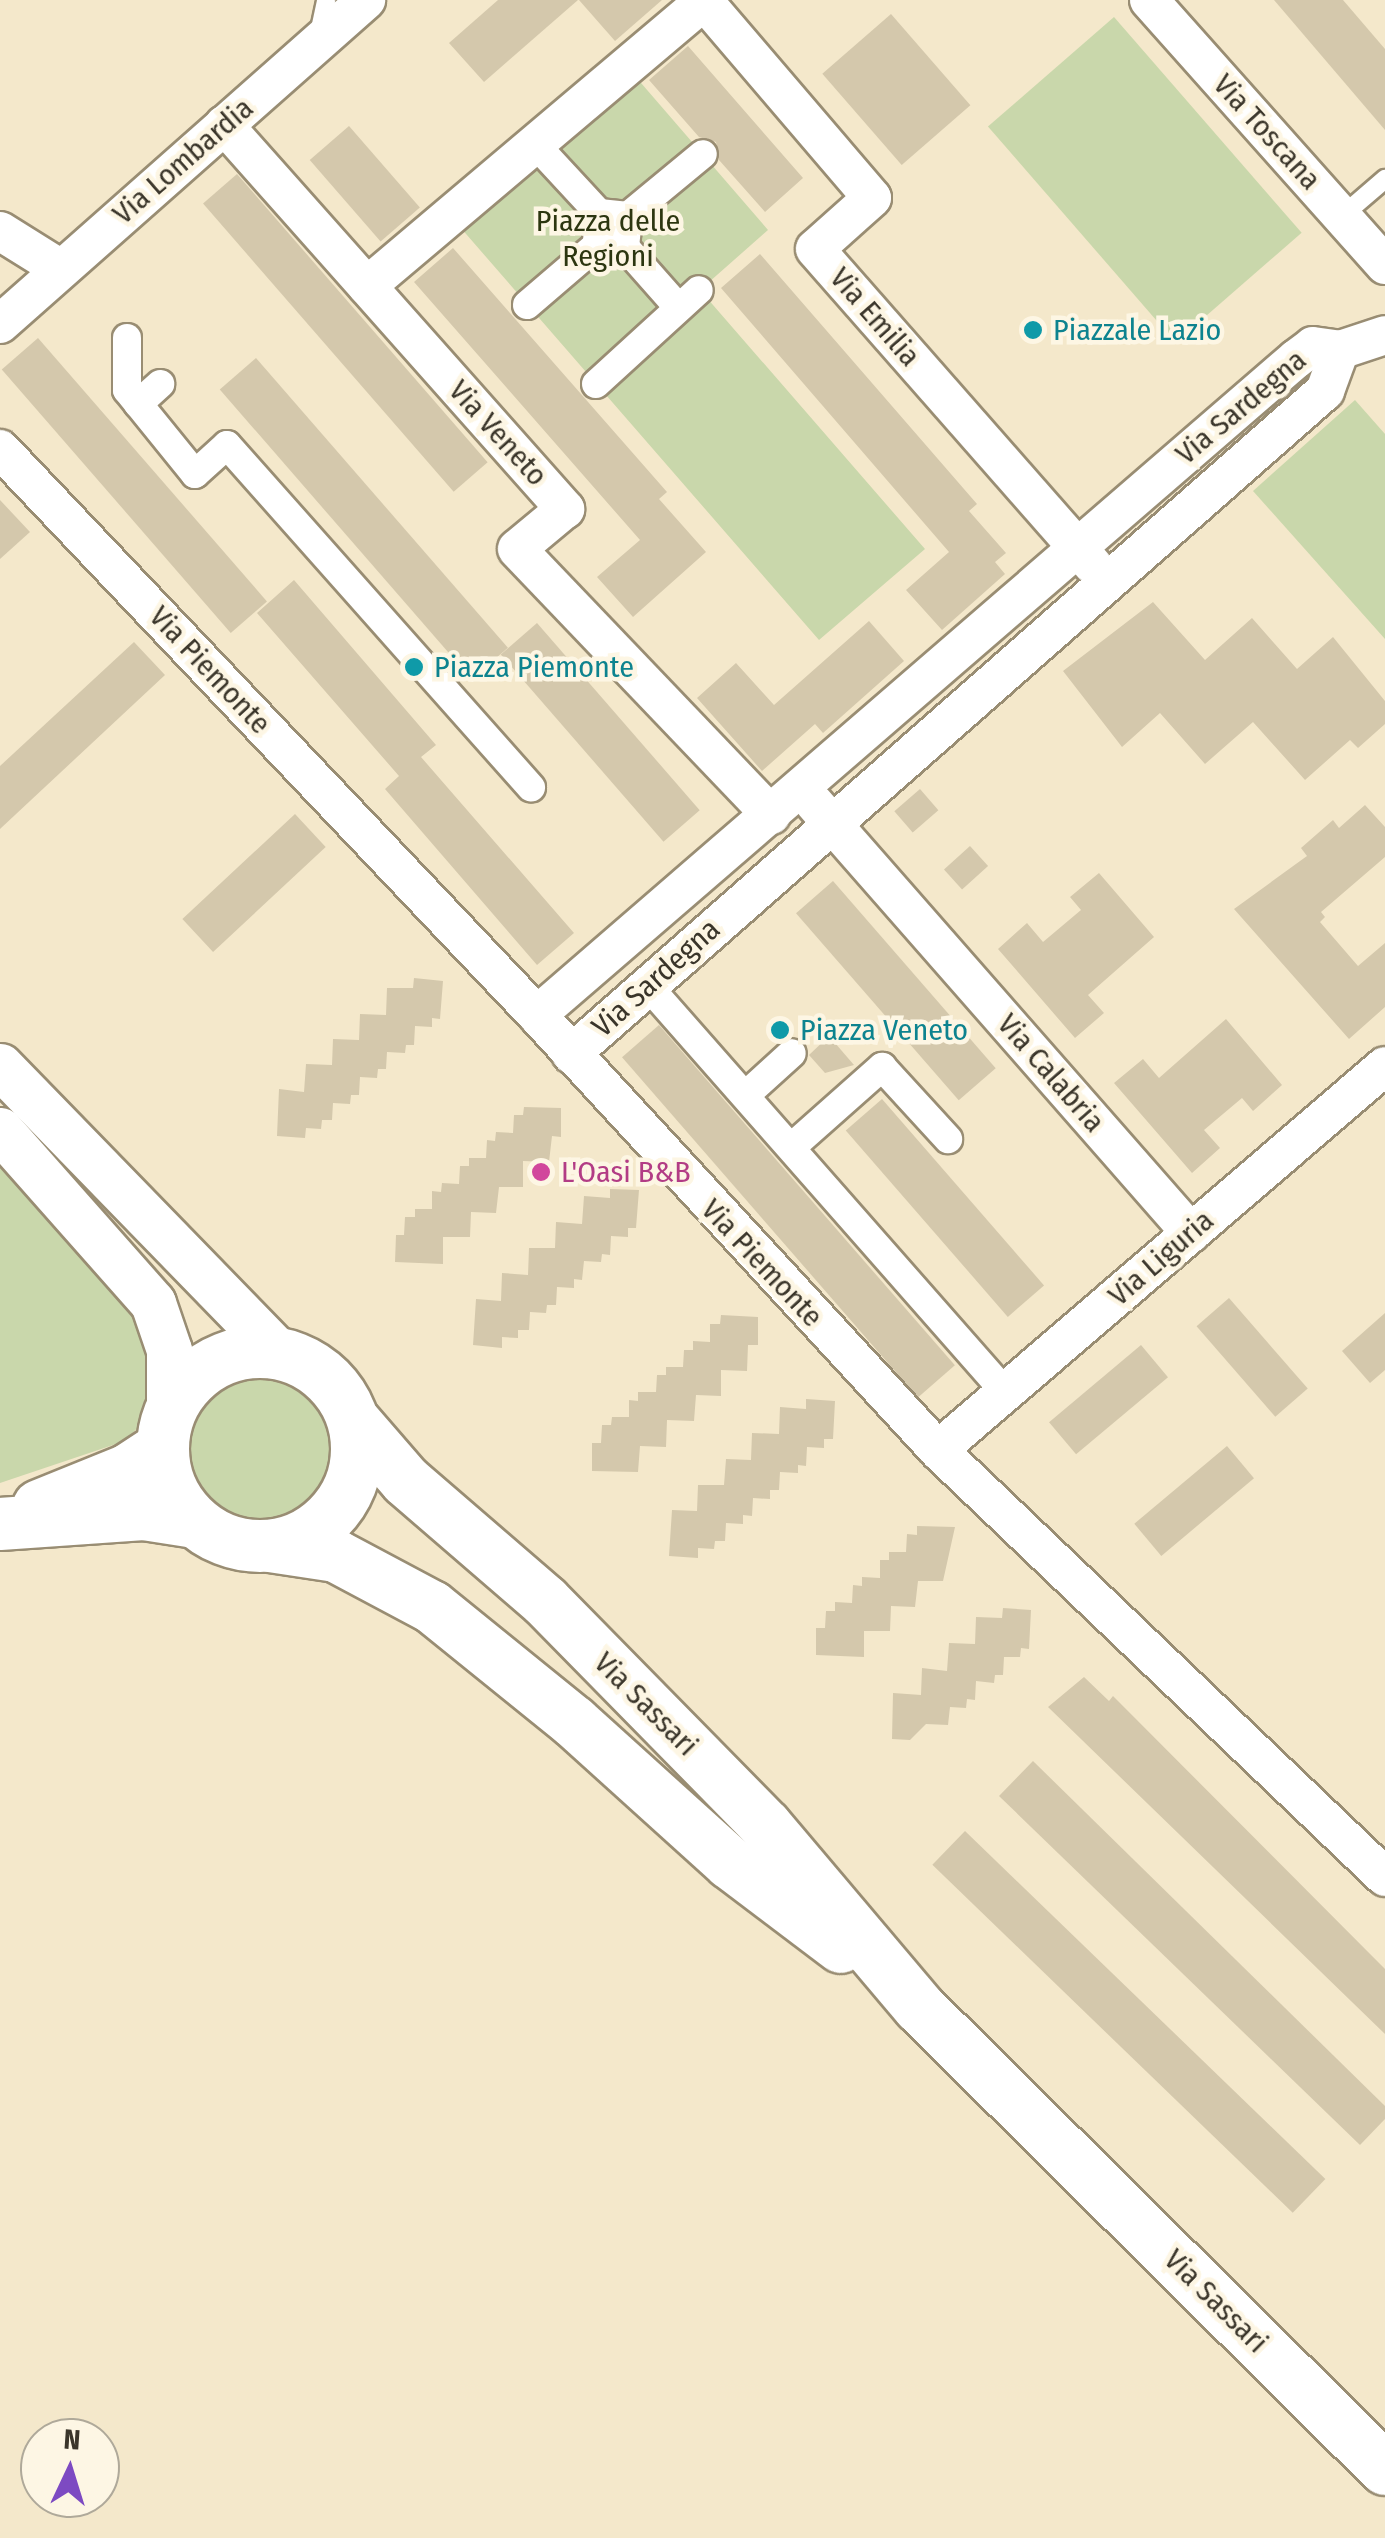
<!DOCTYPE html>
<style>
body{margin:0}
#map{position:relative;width:1385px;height:2538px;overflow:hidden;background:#f4e8cb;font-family:"Fira Sans Condensed",sans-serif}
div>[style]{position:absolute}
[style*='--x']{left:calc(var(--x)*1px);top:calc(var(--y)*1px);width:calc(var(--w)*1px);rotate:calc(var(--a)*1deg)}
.green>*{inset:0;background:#c9d7ab;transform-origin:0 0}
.round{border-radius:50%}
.building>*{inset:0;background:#d4c8ac;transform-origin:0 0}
.roads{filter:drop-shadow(2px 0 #998d73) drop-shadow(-2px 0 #998d73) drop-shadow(0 2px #998d73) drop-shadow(0 -2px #998d73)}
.service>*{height:18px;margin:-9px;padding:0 9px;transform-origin:9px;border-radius:9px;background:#fff}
.pedestrian>*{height:28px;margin:-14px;padding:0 14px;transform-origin:14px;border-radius:14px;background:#fff}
.minor>*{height:38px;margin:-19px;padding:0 19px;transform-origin:19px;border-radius:19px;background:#fff}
.tertiary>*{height:45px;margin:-22.5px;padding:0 22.5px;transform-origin:22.5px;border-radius:22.5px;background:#fff}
.secondary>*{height:52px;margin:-26px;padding:0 26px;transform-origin:26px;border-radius:26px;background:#fff}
.secondary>.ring{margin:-26px;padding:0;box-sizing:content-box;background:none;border:52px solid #fff;border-radius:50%}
.dots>*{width:28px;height:28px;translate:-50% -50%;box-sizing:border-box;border:5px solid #fdf6e4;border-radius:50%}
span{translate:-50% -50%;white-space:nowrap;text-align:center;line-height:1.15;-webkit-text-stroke:9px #fdf6e4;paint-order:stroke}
.street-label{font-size:30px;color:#3a352a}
.park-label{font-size:30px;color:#2c3610}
.culture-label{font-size:30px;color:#0d838f}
.left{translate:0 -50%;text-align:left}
.hotel-label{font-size:30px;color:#b23c85}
.north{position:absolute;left:20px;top:2418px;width:100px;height:100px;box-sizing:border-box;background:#fdf6e4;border:2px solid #afa99a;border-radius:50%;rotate:4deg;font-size:28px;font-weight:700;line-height:40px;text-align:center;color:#3a352a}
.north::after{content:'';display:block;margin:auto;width:35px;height:45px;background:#7d4ac2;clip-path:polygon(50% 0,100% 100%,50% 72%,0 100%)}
</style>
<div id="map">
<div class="green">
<div style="left:1114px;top:17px;width:286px;height:167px;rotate:49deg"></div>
<div style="clip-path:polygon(635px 76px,768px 230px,700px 290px,925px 549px,819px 640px,460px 227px)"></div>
<div style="clip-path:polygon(1355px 400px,1385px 434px,1385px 639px,1253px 491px)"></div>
<div style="clip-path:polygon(0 1163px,143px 1316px,155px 1347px,147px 1418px,125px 1441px,0 1483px)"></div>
<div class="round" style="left:190px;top:1378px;width:144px;height:144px"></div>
</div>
<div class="building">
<div style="clip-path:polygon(498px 0,578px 0,484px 82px,449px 43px)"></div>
<div style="clip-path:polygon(579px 0,662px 0,615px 41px)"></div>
<div style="clip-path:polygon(1274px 0,1343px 0,1385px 49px,1385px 130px)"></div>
<div style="left:891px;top:14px;width:121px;height:91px;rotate:49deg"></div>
<div style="clip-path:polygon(688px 46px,803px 178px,765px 212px,719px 160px,716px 142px,699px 137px,649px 80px)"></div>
<div style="left:349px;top:126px;width:108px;height:52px;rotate:49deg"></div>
<div style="left:237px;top:174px;width:382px;height:45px;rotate:49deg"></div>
<div style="clip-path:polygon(453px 248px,667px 492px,659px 499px,706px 552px,633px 617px,597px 577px,640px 540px,414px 282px)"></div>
<div style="clip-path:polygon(760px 254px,977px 504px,969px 511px,1006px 553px,995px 562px,1005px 574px,942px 630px,906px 590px,949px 552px,721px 288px)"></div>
<div style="left:38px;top:338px;width:349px;height:48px;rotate:49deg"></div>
<div style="left:256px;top:358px;width:384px;height:48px;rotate:49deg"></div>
<div style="clip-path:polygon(0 500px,30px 532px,0 559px)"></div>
<div style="clip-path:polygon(294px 580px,436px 745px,421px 757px,574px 933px,537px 965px,385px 789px,399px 776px,257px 613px)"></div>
<div style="clip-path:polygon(1153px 602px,1205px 660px,1252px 618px,1297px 669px,1333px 637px,1385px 701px,1385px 724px,1358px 748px,1350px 740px,1305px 780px,1253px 722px,1205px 764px,1160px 713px,1122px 747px,1063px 671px)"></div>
<div style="clip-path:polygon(869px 621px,904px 661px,823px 733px,815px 724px,762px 771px,697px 698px,736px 663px,774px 705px)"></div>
<div style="left:537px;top:623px;width:248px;height:48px;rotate:49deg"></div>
<div style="clip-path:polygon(134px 642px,165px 675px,0 829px,0 766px)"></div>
<div style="left:920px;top:789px;width:28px;height:34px;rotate:49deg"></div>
<div style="clip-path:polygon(1365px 805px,1385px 827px,1385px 857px,1321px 912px,1325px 917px,1320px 922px,1358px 966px,1385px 943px,1385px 1007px,1349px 1039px,1234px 909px,1307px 856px,1301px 848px,1333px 820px,1339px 828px)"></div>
<div style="left:295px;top:814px;width:45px;height:154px;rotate:47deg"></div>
<div style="left:970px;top:846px;width:27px;height:35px;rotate:48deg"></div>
<div style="clip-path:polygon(1099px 873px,1154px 937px,1088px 995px,1104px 1013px,1075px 1038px,998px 949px,1027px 923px,1043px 942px,1081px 910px,1070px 897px)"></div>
<div style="left:833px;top:881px;width:248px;height:49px;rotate:49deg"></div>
<div style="clip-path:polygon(414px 978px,443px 981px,440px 1019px,432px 1018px,432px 1027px,415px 1026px,414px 1045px,406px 1045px,405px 1053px,387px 1052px,386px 1069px,378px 1069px,377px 1078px,360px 1077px,359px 1095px,351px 1095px,350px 1104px,333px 1103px,332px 1120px,322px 1120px,321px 1129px,306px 1128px,305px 1138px,277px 1136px,279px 1089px,304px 1092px,306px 1064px,332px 1065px,333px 1039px,359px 1040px,360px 1014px,386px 1015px,387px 988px,413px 988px)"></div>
<div style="clip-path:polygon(1226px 1019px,1282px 1085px,1253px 1111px,1242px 1098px,1204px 1130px,1220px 1148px,1192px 1173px,1114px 1083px,1143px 1059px,1159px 1078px)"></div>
<div style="left:659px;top:1025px;width:451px;height:49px;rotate:49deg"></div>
<div style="clip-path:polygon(829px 1036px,854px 1065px,825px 1073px,809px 1055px)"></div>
<div style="left:882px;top:1099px;width:247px;height:48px;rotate:49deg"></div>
<div style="clip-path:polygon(524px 1107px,561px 1108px,561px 1137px,552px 1136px,549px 1162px,523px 1161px,523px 1187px,499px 1187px,496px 1213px,471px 1212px,470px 1237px,443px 1237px,443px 1264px,395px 1262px,396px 1235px,404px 1235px,405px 1217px,415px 1217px,415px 1209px,432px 1209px,432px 1191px,441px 1192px,442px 1183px,459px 1184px,460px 1166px,469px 1166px,469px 1158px,486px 1158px,487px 1140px,495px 1141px,496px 1132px,513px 1133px,514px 1115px,523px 1115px)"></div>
<div style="clip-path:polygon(610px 1189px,639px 1190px,636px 1228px,628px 1228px,628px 1237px,611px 1236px,610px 1255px,602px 1254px,601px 1262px,584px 1261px,582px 1280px,574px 1279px,574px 1288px,557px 1287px,556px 1305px,547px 1305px,546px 1313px,530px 1312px,529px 1330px,518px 1330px,518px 1338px,502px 1337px,502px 1348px,473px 1345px,476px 1299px,501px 1301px,502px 1273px,528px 1275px,529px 1248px,555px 1248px,556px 1222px,582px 1224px,584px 1196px,610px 1198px)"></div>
<div style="left:1229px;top:1298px;width:120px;height:43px;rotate:49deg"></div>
<div style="clip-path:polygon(1385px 1313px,1385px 1370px,1370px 1383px,1342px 1351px)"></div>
<div style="clip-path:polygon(721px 1315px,758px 1317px,758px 1345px,748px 1345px,747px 1371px,721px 1370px,721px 1396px,696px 1395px,694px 1421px,667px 1420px,666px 1447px,640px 1446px,638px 1472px,592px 1471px,592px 1443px,601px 1443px,602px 1425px,611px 1425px,612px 1417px,629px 1417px,629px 1400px,638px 1401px,638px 1392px,656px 1392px,657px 1375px,666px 1375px,666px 1367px,683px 1367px,684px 1350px,693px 1350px,693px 1341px,710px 1342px,710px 1324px,720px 1324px)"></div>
<div style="left:1141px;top:1345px;width:42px;height:120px;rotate:50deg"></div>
<div style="clip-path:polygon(806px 1399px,835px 1401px,833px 1439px,824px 1439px,824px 1448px,807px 1447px,806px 1466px,798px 1465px,798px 1473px,780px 1472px,779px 1490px,770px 1490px,770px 1499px,753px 1498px,752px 1516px,743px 1515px,743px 1524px,726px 1523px,725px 1541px,715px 1541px,714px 1549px,698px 1548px,698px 1558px,669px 1556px,672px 1510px,697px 1511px,698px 1485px,724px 1485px,726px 1459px,751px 1460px,752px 1433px,779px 1434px,780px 1407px,806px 1409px)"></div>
<div style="left:1227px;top:1446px;width:42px;height:121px;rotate:50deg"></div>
<div style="clip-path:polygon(917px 1526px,955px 1527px,943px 1581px,918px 1581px,915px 1607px,891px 1606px,890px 1631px,864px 1631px,864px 1657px,816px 1655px,816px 1628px,825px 1628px,826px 1611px,835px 1611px,835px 1602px,852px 1603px,853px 1585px,862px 1586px,862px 1577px,880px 1578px,880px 1560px,889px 1560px,889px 1552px,906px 1552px,907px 1534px,917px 1535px)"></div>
<div style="clip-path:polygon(1003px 1608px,1031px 1610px,1029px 1649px,1021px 1648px,1020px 1657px,1004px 1657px,1003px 1675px,995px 1675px,994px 1683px,976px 1681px,975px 1700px,967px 1699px,966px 1708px,950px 1707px,948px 1725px,926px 1724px,910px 1740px,892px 1739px,893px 1693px,921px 1695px,922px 1668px,947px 1671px,949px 1643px,975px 1644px,976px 1617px,1002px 1618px)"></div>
<div style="clip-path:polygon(1084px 1677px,1109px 1701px,1113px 1696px,1385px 1969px,1385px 2034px,1048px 1707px)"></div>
<div style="clip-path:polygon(1033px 1761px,1385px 2106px,1385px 2119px,1360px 2145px,999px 1796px)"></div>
<div style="left:965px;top:1831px;width:501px;height:47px;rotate:44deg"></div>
</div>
<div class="roads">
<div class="service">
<div style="--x:319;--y:34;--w:35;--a:-78"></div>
<div style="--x:1342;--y:216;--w:57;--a:-40.7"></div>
</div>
<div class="pedestrian">
<div style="--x:535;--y:144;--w:94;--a:47.2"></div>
<div style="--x:628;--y:216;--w:97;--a:-39.6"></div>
<div style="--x:625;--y:247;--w:80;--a:48.5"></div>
<div style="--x:527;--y:305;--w:92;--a:-40.6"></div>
<div style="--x:597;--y:245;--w:28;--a:4"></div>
<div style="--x:625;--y:247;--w:31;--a:-84"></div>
<div style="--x:628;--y:216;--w:29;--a:-174"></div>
<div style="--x:599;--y:213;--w:32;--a:94"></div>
<div style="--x:127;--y:338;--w:52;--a:90"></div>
<div style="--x:127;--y:390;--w:108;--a:51"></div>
<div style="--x:195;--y:474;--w:43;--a:-42.2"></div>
<div style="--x:227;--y:445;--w:458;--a:48.4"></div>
<div style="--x:596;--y:384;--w:139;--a:-42.4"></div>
<div style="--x:138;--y:404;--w:30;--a:-42"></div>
<div style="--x:648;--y:986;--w:541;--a:48.67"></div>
<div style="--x:748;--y:1093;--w:59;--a:-42.3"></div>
<div style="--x:794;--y:1145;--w:118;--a:-41.6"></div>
<div style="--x:882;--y:1067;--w:98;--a:47.5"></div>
</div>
<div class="minor">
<div style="--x:703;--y:0;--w:260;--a:49.5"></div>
<div style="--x:872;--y:198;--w:76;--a:138.2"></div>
<div style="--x:815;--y:249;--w:421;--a:48.7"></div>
<div style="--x:1149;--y:0;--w:355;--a:48.3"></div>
<div style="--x:224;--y:125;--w:514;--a:48.39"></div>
<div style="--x:565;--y:509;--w:62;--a:140.2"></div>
<div style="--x:517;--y:549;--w:368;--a:46.3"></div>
<div style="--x:0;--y:231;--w:72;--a:31.9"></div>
<div style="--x:367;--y:286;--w:441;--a:-40.2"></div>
<div style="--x:0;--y:324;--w:489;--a:-41.5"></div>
<div style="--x:0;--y:449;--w:780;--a:46.51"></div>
<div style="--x:537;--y:1015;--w:592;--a:47.33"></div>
<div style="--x:938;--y:1450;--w:618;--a:43.69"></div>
<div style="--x:814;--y:803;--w:572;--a:48.76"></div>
<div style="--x:537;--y:1015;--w:1003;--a:-40.84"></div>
<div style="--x:1296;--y:359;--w:21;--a:-37"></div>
<div style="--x:1313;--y:346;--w:27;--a:8"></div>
<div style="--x:1340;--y:350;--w:47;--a:-18.4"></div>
<div style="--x:571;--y:1054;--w:1004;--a:-41.33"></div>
<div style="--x:1325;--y:391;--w:44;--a:-69.9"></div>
<div style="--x:938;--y:1450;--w:589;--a:-40.66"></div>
</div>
<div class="tertiary">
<div style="--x:0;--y:1066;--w:402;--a:45.8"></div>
<div style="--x:0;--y:1130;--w:231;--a:48.5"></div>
<div style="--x:153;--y:1303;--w:50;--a:71.2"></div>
<div style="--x:169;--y:1350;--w:65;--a:90"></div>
</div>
<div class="secondary">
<div class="ring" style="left:163px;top:1352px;width:142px;height:142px"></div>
<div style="--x:354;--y:1421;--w:79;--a:49.1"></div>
<div style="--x:406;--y:1481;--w:184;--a:40.8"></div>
<div style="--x:545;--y:1601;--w:315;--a:45.5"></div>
<div style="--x:766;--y:1826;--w:237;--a:49.8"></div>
<div style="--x:919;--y:2007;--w:656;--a:44.75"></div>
<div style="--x:39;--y:1506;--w:96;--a:-22"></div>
<div style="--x:128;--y:1470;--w:42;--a:-33.3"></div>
<div style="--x:0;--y:1524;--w:144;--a:-4"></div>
<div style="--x:144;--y:1514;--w:52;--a:8.9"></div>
<div style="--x:270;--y:1546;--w:67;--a:8.6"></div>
<div style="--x:336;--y:1556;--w:109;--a:28"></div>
<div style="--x:432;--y:1607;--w:183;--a:39"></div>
<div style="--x:574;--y:1722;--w:210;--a:42.1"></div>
<div style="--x:730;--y:1863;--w:139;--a:37.1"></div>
</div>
</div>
<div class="dots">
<div style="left:1033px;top:330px;background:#0f9aa8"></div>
<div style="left:414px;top:667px;background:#0f9aa8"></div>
<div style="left:780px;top:1030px;background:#0f9aa8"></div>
<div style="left:541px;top:1172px;background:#d1479c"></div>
</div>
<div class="street-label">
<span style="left:1267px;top:132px;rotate:48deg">Via Toscana</span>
<span style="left:183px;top:161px;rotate:-41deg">Via Lombardia</span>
<span style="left:875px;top:317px;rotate:49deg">Via Emilia</span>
<span style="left:1241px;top:407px;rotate:-40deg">Via Sardegna</span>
<span style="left:498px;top:433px;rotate:48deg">Via Veneto</span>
<span style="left:210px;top:670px;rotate:47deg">Via Piemonte</span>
<span style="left:656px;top:978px;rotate:-42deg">Via Sardegna</span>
<span style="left:1051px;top:1073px;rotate:49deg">Via Calabria</span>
<span style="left:1161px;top:1258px;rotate:-41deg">Via Liguria</span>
<span style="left:762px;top:1263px;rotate:47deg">Via Piemonte</span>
<span style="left:646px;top:1704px;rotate:45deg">Via Sassari</span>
<span style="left:1216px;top:2301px;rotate:45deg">Via Sassari</span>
</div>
<div class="park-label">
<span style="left:608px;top:238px">Piazza delle<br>Regioni</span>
</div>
<div class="culture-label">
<span class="left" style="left:1053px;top:330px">Piazzale Lazio</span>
<span class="left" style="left:434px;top:667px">Piazza Piemonte</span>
<span class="left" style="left:800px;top:1030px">Piazza Veneto</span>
</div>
<div class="hotel-label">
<span class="left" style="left:561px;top:1172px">L'Oasi B&amp;B</span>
</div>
<div class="north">N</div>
</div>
